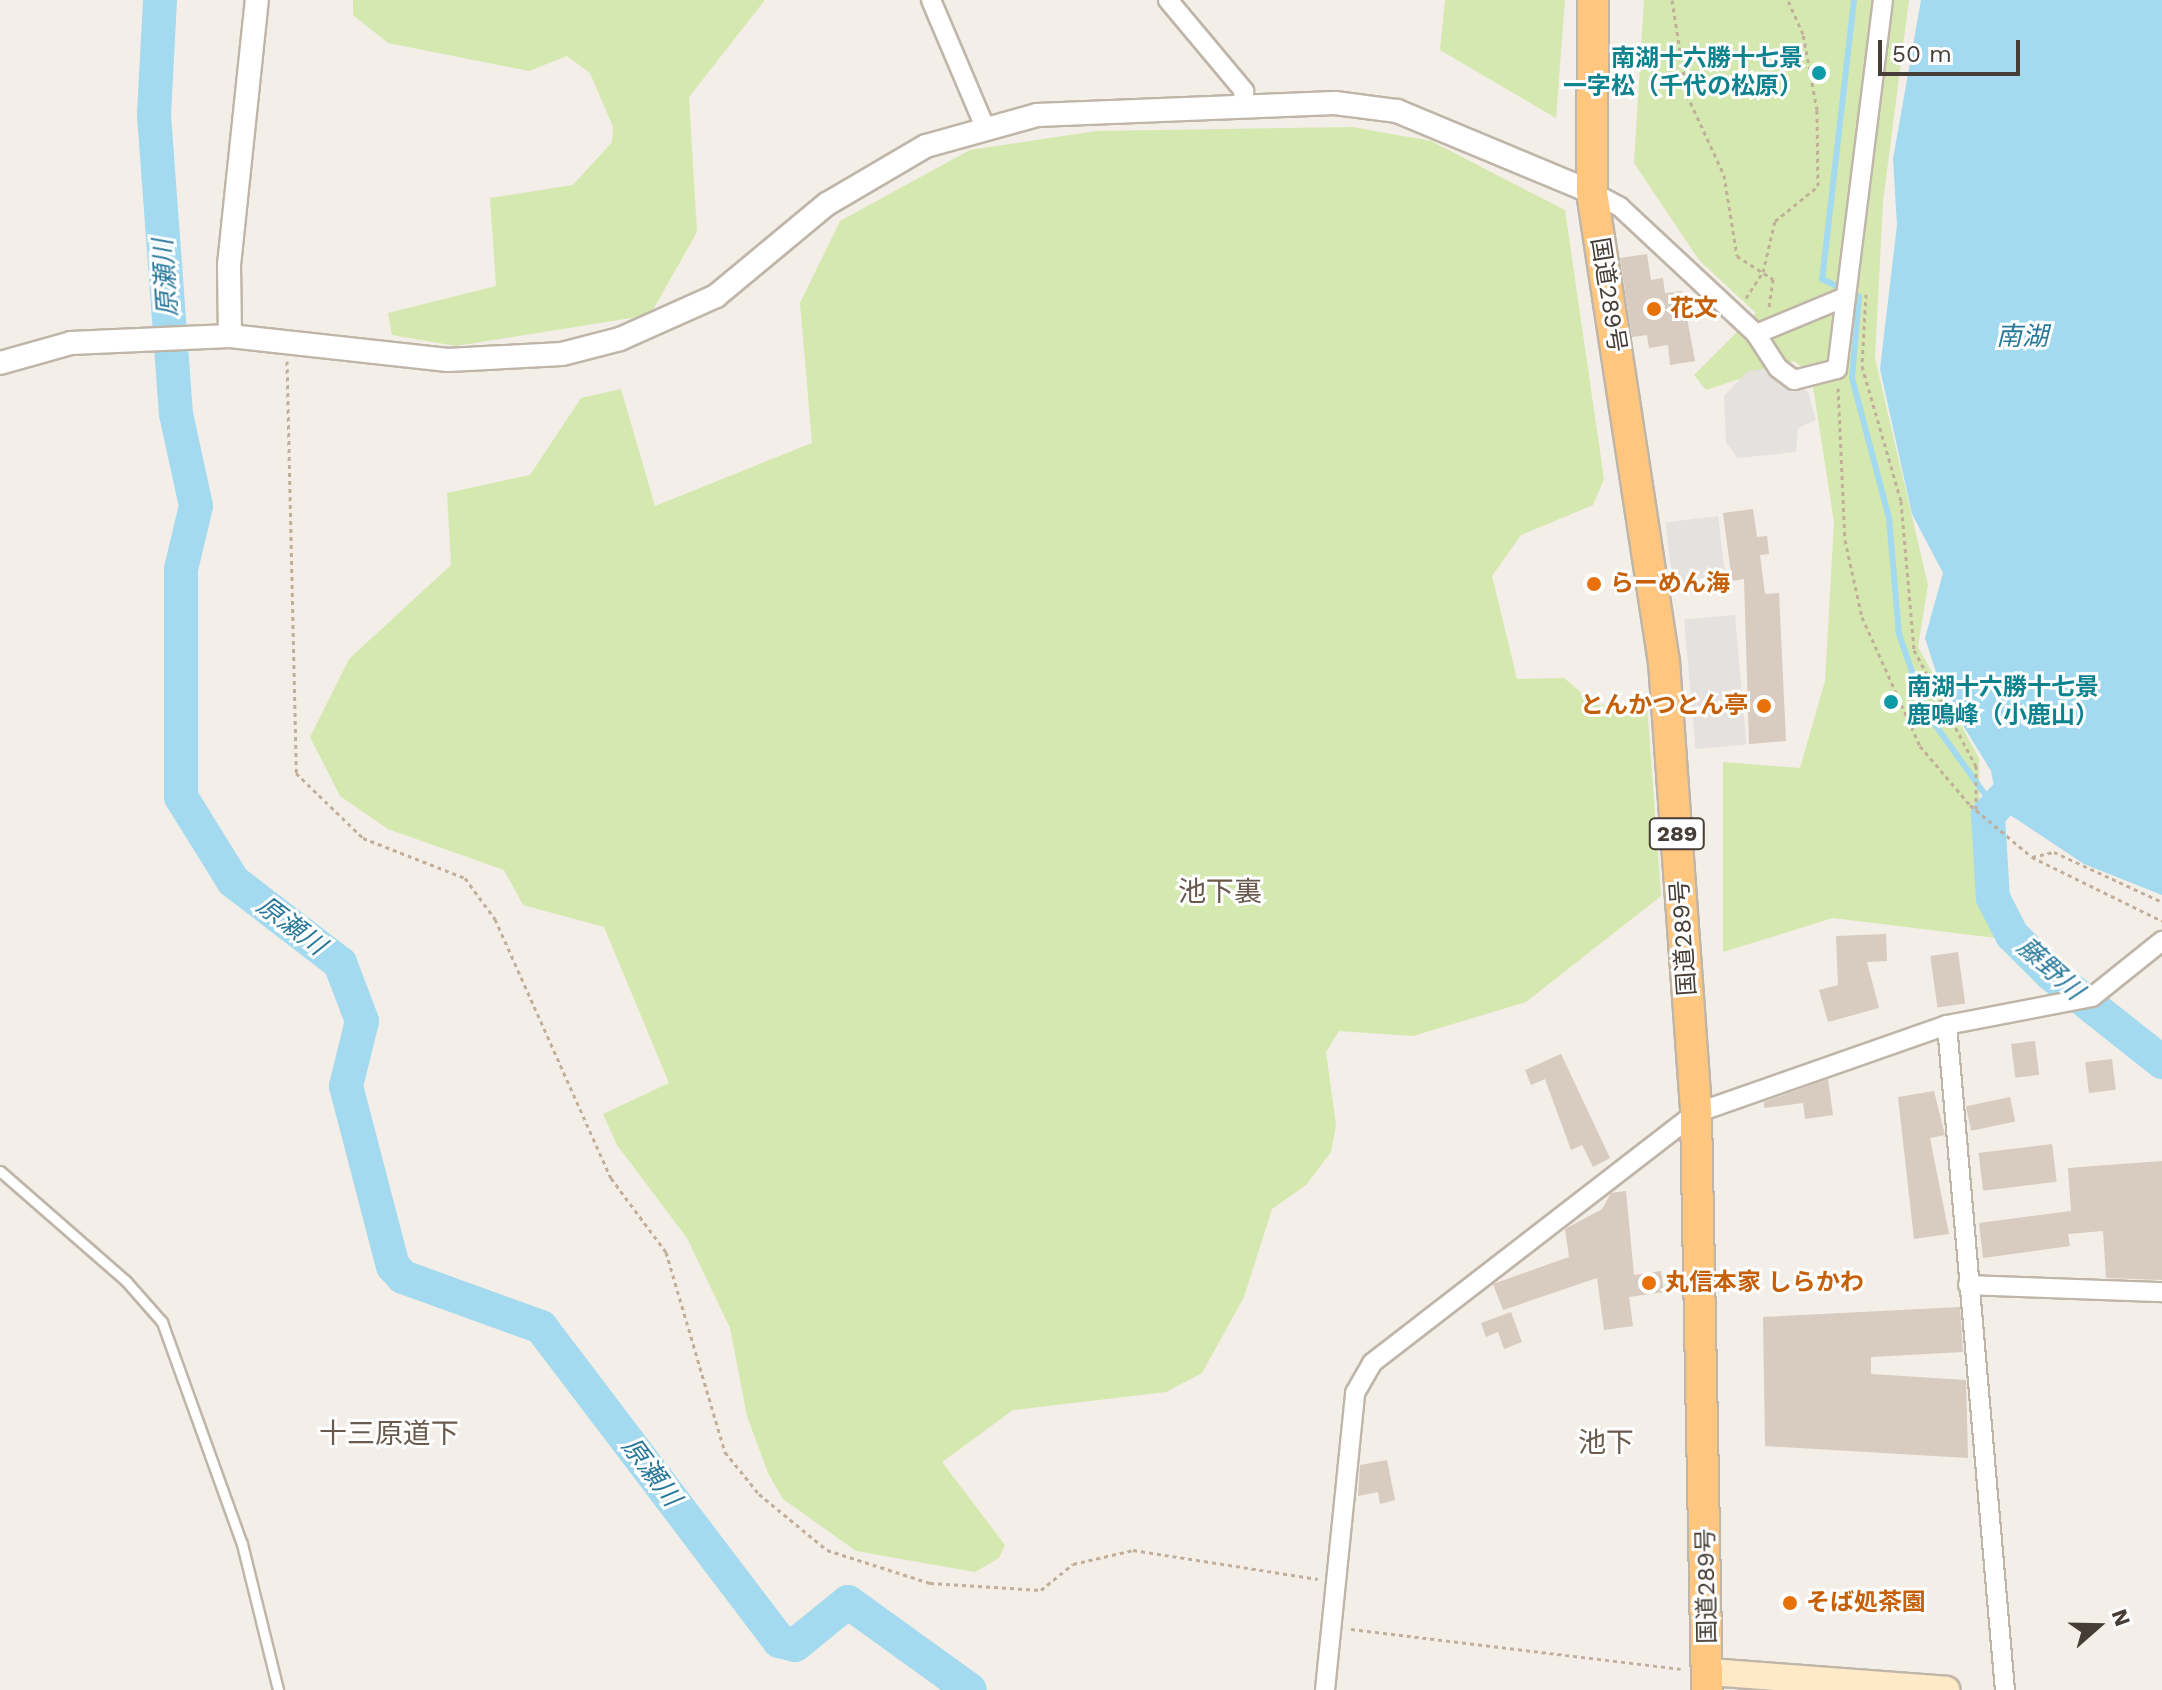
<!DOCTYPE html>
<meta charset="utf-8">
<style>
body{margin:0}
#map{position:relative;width:2162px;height:1690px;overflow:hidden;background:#f3eee7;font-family:"Work Sans","Noto Sans JP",sans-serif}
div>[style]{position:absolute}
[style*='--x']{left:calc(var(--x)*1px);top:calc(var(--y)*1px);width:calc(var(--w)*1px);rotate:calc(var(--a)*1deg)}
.green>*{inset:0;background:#d5e8af}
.parking>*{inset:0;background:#e4e1df;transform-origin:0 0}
.water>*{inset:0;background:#a3daf0}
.stream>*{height:6px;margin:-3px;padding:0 3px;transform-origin:3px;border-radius:3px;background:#a3daf0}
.river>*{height:34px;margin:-17px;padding:0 17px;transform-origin:17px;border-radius:17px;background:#a3daf0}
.building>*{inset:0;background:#d8cbbf;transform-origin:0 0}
.path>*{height:3px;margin-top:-1.5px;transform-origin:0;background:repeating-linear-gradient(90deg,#c1af9b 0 4px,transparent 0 8px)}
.roads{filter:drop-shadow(2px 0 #bfb5a9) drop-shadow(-2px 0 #bfb5a9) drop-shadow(0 2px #bfb5a9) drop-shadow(0 -2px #bfb5a9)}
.service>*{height:9px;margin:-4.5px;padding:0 4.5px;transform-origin:4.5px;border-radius:4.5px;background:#fff}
.minor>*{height:18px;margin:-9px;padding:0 9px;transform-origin:9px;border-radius:9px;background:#fff}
.tertiary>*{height:22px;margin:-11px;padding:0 11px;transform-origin:11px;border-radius:11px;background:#fff}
.secondary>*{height:26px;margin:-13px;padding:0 13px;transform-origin:13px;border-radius:13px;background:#feeac6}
.trunk>*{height:30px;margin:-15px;padding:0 15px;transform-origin:15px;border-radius:15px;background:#fec67e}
.dots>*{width:22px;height:22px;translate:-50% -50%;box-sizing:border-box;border:4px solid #fff;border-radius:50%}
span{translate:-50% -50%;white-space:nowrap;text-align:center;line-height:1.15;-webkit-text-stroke:6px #fff;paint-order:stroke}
.shield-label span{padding:2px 6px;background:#fff;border:2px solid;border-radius:6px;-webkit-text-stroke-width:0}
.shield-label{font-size:22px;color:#463e36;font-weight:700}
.culture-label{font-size:24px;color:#0d838f;font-weight:700}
.right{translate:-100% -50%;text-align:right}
.left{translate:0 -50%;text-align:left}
.street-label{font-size:24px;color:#463e36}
.food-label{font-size:24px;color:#c56008;font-weight:700}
.water-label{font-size:26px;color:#2a799b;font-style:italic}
.quarter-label{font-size:28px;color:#695a4d}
.north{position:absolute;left:2058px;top:1586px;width:80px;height:80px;-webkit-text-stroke:6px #fff;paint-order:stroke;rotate:70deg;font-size:22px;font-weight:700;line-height:32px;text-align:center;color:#463e36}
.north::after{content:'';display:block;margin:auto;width:28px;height:36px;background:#463e36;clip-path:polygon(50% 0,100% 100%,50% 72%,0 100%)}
.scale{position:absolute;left:1878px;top:40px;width:142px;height:36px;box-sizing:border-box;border:4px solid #463e36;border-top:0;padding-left:10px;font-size:24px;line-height:28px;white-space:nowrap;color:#463e36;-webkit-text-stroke:6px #fff;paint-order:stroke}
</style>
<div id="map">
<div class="green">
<div style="clip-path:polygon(353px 0,765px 0,689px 97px,697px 232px,650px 315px,456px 346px,392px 335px,388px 313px,496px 286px,490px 198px,573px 185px,612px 142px,613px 127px,590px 73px,567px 56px,529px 71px,388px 43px,353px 15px)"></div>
<div style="clip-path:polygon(1445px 0,1565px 0,1556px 118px,1440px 50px)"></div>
<div style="clip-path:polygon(1644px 0,1909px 0,1883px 202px,1875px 358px,1928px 585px,1918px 647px,1979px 758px,1980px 851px,2012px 940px,1833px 918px,1723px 952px,1723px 762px,1800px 768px,1825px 681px,1834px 522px,1811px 374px,1794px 361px,1706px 390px,1694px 375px,1756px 313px,1699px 260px,1634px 163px)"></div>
<div style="clip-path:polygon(1352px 127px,1431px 141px,1565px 210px,1604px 479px,1593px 505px,1521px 535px,1492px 576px,1517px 679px,1564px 678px,1596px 705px,1647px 704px,1661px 896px,1526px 1002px,1413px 1036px,1339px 1031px,1326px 1052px,1336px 1125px,1331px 1152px,1306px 1185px,1272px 1209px,1244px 1297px,1202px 1373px,1166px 1392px,1013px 1410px,942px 1462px,1005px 1545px,999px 1558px,975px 1572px,856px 1551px,783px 1499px,768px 1473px,747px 1416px,730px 1328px,687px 1238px,617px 1145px,603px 1114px,669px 1083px,604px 927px,523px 905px,504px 870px,388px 829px,340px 796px,310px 737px,349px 659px,451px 565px,447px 493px,530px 475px,581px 398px,621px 389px,655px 506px,812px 443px,800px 303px,840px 221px,970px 150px,1097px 131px)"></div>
</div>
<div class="parking">
<div style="clip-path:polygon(1770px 368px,1808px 392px,1816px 420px,1798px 428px,1796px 452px,1737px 458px,1726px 442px,1724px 396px,1748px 371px)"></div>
<div style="left:1718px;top:516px;width:72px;height:53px;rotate:83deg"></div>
<div style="left:1735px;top:615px;width:130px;height:51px;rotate:85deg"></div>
</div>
<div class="water">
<div style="clip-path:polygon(1921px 0,2162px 0,2162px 895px,2084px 864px,1998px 807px,1991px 771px,1942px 691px,1925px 638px,1943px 573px,1912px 514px,1880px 369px,1897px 225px,1893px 159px)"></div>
</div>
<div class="stream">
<div style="--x:1854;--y:0;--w:281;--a:96.5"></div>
<div style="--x:1822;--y:279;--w:41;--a:25.9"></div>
<div style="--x:1859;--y:297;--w:81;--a:94.9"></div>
<div style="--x:1852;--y:378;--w:145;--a:75.2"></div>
<div style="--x:1889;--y:518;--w:116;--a:85.1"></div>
<div style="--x:1899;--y:634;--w:83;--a:70.9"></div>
<div style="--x:1926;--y:712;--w:108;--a:54.4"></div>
<div style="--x:1989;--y:800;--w:15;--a:94"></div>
</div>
<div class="river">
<div style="--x:160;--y:0;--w:115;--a:93"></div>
<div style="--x:154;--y:115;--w:300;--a:85.8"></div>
<div style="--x:176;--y:414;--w:94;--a:77.7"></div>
<div style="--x:196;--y:506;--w:65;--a:103.4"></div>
<div style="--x:181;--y:569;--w:228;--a:90"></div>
<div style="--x:181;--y:797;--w:99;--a:58.2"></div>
<div style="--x:233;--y:881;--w:135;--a:37.5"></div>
<div style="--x:340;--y:963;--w:62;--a:69.2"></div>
<div style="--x:362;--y:1021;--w:67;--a:103.8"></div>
<div style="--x:346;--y:1086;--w:186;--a:75.4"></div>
<div style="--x:393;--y:1266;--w:15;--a:48"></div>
<div style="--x:403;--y:1277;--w:147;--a:19.9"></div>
<div style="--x:541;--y:1327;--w:394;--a:52.8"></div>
<div style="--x:779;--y:1641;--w:16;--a:14"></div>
<div style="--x:795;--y:1645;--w:68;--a:-39.1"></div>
<div style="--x:848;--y:1602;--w:150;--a:35.8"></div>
<div style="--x:2030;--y:770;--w:62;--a:133"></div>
<div style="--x:1988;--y:815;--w:83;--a:86.6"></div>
<div style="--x:1993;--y:898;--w:42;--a:62.8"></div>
<div style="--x:2012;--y:935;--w:55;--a:45"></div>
<div style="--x:2051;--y:974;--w:142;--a:38.4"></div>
</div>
<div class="building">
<div style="clip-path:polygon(1647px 254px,1651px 280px,1663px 278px,1665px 293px,1682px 291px,1695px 361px,1670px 365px,1668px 345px,1649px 348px,1647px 335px,1632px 337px,1620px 258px)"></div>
<div style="clip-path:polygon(1753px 509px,1757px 537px,1767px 536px,1769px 554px,1760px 555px,1765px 594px,1779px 593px,1786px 741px,1749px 744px,1744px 579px,1732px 581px,1723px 513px)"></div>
<div style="clip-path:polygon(1886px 934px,1887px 961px,1867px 962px,1879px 1008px,1828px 1022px,1819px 990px,1838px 985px,1836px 936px)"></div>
<div style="left:1958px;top:952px;width:52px;height:28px;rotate:82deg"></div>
<div style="left:2035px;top:1041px;width:34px;height:24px;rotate:83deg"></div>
<div style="clip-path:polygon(1561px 1054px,1610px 1158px,1593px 1167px,1582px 1145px,1571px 1150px,1545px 1079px,1531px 1085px,1525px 1070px)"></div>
<div style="left:2112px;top:1059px;width:31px;height:27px;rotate:83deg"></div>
<div style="clip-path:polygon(1828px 1079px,1833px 1115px,1805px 1119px,1803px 1103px,1764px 1108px,1764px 1102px)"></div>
<div style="clip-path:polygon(1934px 1091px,1945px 1135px,1930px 1138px,1949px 1234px,1914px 1239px,1898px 1097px)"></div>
<div style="left:2010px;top:1097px;width:25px;height:45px;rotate:78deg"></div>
<div style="left:2052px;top:1144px;width:38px;height:74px;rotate:83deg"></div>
<div style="clip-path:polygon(2162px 1161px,2162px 1280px,2106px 1278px,2103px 1231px,2068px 1234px,2070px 1246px,1983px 1258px,1979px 1223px,2071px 1211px,2068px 1168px)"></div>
<div style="clip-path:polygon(1626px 1191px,1634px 1275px,1661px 1271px,1664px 1292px,1629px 1297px,1633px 1326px,1604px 1330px,1597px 1278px,1503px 1310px,1493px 1284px,1569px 1257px,1565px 1229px,1602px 1209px,1611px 1193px)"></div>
<div style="clip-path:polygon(1960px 1307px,1963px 1352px,1871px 1357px,1871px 1374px,1966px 1380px,1968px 1458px,1765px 1446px,1763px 1317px)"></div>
<div style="clip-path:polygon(1511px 1312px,1522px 1342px,1504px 1349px,1498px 1332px,1486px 1337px,1481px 1323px)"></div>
<div style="clip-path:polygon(1387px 1460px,1395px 1500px,1380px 1504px,1378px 1492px,1358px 1496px,1360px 1465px)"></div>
</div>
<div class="path">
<div style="--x:1672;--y:0;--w:96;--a:81"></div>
<div style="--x:1687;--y:95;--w:88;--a:65.2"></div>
<div style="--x:1724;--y:175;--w:82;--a:80.9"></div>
<div style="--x:1737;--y:256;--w:43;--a:32.6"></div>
<div style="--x:1773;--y:279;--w:29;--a:98"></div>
<div style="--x:1866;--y:294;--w:72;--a:93.2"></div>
<div style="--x:1862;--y:366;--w:141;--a:73.9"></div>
<div style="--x:1901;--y:501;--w:150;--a:85"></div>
<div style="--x:1914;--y:650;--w:132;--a:61.9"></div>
<div style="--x:1976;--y:766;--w:43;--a:90"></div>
<div style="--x:1746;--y:298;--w:31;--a:-57"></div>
<div style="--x:1763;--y:272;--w:52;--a:-76.8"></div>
<div style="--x:1775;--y:221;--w:55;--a:-39.1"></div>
<div style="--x:1818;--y:186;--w:76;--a:-90.8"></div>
<div style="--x:1817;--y:110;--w:77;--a:-100.4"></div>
<div style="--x:1803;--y:34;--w:37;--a:-114"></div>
<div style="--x:287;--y:361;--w:412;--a:88.7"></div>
<div style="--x:296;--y:773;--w:93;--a:44.1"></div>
<div style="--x:363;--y:838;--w:110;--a:21.4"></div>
<div style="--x:465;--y:878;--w:51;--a:53.8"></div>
<div style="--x:495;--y:919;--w:284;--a:65.9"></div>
<div style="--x:611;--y:1178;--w:92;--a:53.4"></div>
<div style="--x:666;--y:1252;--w:209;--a:73.6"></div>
<div style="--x:725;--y:1452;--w:54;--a:51"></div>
<div style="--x:759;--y:1494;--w:88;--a:39.5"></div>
<div style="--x:827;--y:1550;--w:108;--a:17.8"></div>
<div style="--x:930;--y:1583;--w:111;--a:3.6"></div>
<div style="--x:1041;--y:1590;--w:41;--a:-39.1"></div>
<div style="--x:1073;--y:1564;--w:62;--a:-13.1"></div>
<div style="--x:1133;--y:1550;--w:187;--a:8.9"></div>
<div style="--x:1838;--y:388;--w:152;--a:87.4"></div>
<div style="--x:1845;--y:540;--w:79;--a:77.6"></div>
<div style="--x:1862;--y:617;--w:141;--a:65.8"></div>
<div style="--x:1920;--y:746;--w:77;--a:49.7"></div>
<div style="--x:1970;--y:805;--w:81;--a:40"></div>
<div style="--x:2032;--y:857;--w:145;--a:26.2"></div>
<div style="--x:2032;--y:857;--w:23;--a:-13"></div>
<div style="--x:2054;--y:852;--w:119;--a:24.8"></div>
<div style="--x:1351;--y:1629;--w:332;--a:6.9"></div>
</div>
<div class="roads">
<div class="service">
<div style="--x:0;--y:1171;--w:167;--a:41.1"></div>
<div style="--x:126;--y:1281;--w:55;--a:48.7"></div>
<div style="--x:162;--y:1322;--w:236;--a:70.2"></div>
<div style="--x:242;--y:1544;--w:150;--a:76.1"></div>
</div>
<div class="minor">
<div style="--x:931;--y:0;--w:138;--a:67"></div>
<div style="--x:1168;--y:0;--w:119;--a:50.1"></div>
<div style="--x:1244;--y:91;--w:14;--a:98"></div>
<div style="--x:1592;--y:192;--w:32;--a:28"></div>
<div style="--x:1620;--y:207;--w:186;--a:43"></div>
<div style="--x:1756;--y:334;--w:40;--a:57.1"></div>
<div style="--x:1778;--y:368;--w:20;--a:37"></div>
<div style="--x:1794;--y:380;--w:44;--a:-14.3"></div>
<div style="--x:1837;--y:369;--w:372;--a:-82.9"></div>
<div style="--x:1756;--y:334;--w:94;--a:-22.5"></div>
<div style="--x:1947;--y:1025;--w:668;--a:85.02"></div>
<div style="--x:1968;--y:1285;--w:194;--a:2.1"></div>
<div style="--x:1325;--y:1690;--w:299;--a:-84.2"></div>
<div style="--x:1355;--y:1393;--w:34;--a:-60"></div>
<div style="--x:1372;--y:1363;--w:409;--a:-37.7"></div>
<div style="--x:1696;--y:1113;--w:266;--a:-19.3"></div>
<div style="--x:1947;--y:1025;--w:148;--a:-10.9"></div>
<div style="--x:2092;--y:997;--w:90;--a:-38.7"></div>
</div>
<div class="tertiary">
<div style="--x:230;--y:336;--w:71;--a:-90.8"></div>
<div style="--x:229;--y:265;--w:266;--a:-84"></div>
<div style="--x:0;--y:363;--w:74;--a:-15.7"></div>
<div style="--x:71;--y:343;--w:159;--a:-2.5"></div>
<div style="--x:230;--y:336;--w:219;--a:6.3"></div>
<div style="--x:448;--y:360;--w:114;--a:-3"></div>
<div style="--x:562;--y:354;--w:60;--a:-14.5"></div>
<div style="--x:620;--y:339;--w:105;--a:-24.1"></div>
<div style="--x:716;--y:296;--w:144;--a:-39.7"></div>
<div style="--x:827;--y:204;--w:115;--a:-30.4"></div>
<div style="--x:926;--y:146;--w:115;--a:-15.6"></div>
<div style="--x:1037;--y:115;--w:298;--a:-2.3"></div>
<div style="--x:1335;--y:103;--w:63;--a:7.4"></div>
<div style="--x:1397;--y:111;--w:211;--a:22.6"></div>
</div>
<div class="secondary">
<div style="--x:1709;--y:1672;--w:238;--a:4.3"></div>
</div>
<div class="trunk">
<div style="--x:1593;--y:0;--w:192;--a:90.3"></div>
<div style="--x:1592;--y:192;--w:475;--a:81.3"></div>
<div style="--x:1664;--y:662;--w:452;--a:85.9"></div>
<div style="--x:1696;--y:1113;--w:577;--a:88.91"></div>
</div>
</div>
<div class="dots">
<div style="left:1819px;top:73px;background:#0f9aa8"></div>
<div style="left:1654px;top:309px;background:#e8710a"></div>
<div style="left:1594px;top:584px;background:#e8710a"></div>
<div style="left:1891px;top:702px;background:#0f9aa8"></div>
<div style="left:1764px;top:706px;background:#e8710a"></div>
<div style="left:1649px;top:1283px;background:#e8710a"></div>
<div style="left:1790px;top:1603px;background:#e8710a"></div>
</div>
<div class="shield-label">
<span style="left:1677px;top:834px">289</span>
</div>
<div class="culture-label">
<span class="right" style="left:1803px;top:73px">南湖十六勝十七景<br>一字松（千代の松原）</span>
<span class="left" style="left:1907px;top:702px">南湖十六勝十七景<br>鹿鳴峰（小鹿山）</span>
</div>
<div class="street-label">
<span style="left:1608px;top:295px;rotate:81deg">国道289号</span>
<span style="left:1684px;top:938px;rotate:-94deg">国道289号</span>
<span style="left:1707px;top:1586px;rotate:-91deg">国道289号</span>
</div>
<div class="food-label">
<span class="left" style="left:1670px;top:309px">花文</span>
<span class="left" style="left:1610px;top:584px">らーめん海</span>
<span class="right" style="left:1748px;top:706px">とんかつとん亭</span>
<span class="left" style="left:1665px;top:1283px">丸信本家 しらかわ</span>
<span class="left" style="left:1806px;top:1603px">そば処茶園</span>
</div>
<div class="water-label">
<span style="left:166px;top:278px;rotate:-94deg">原瀬川</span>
<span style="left:2022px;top:337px">南湖</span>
<span style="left:291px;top:926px;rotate:37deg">原瀬川</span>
<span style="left:2050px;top:969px;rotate:42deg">藤野川</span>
<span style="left:651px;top:1472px;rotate:53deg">原瀬川</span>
</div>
<div class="quarter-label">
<span style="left:1220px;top:892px">池下裏</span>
<span style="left:389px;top:1434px">十三原道下</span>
<span style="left:1606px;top:1443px">池下</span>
</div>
<div class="north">N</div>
<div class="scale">50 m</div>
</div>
